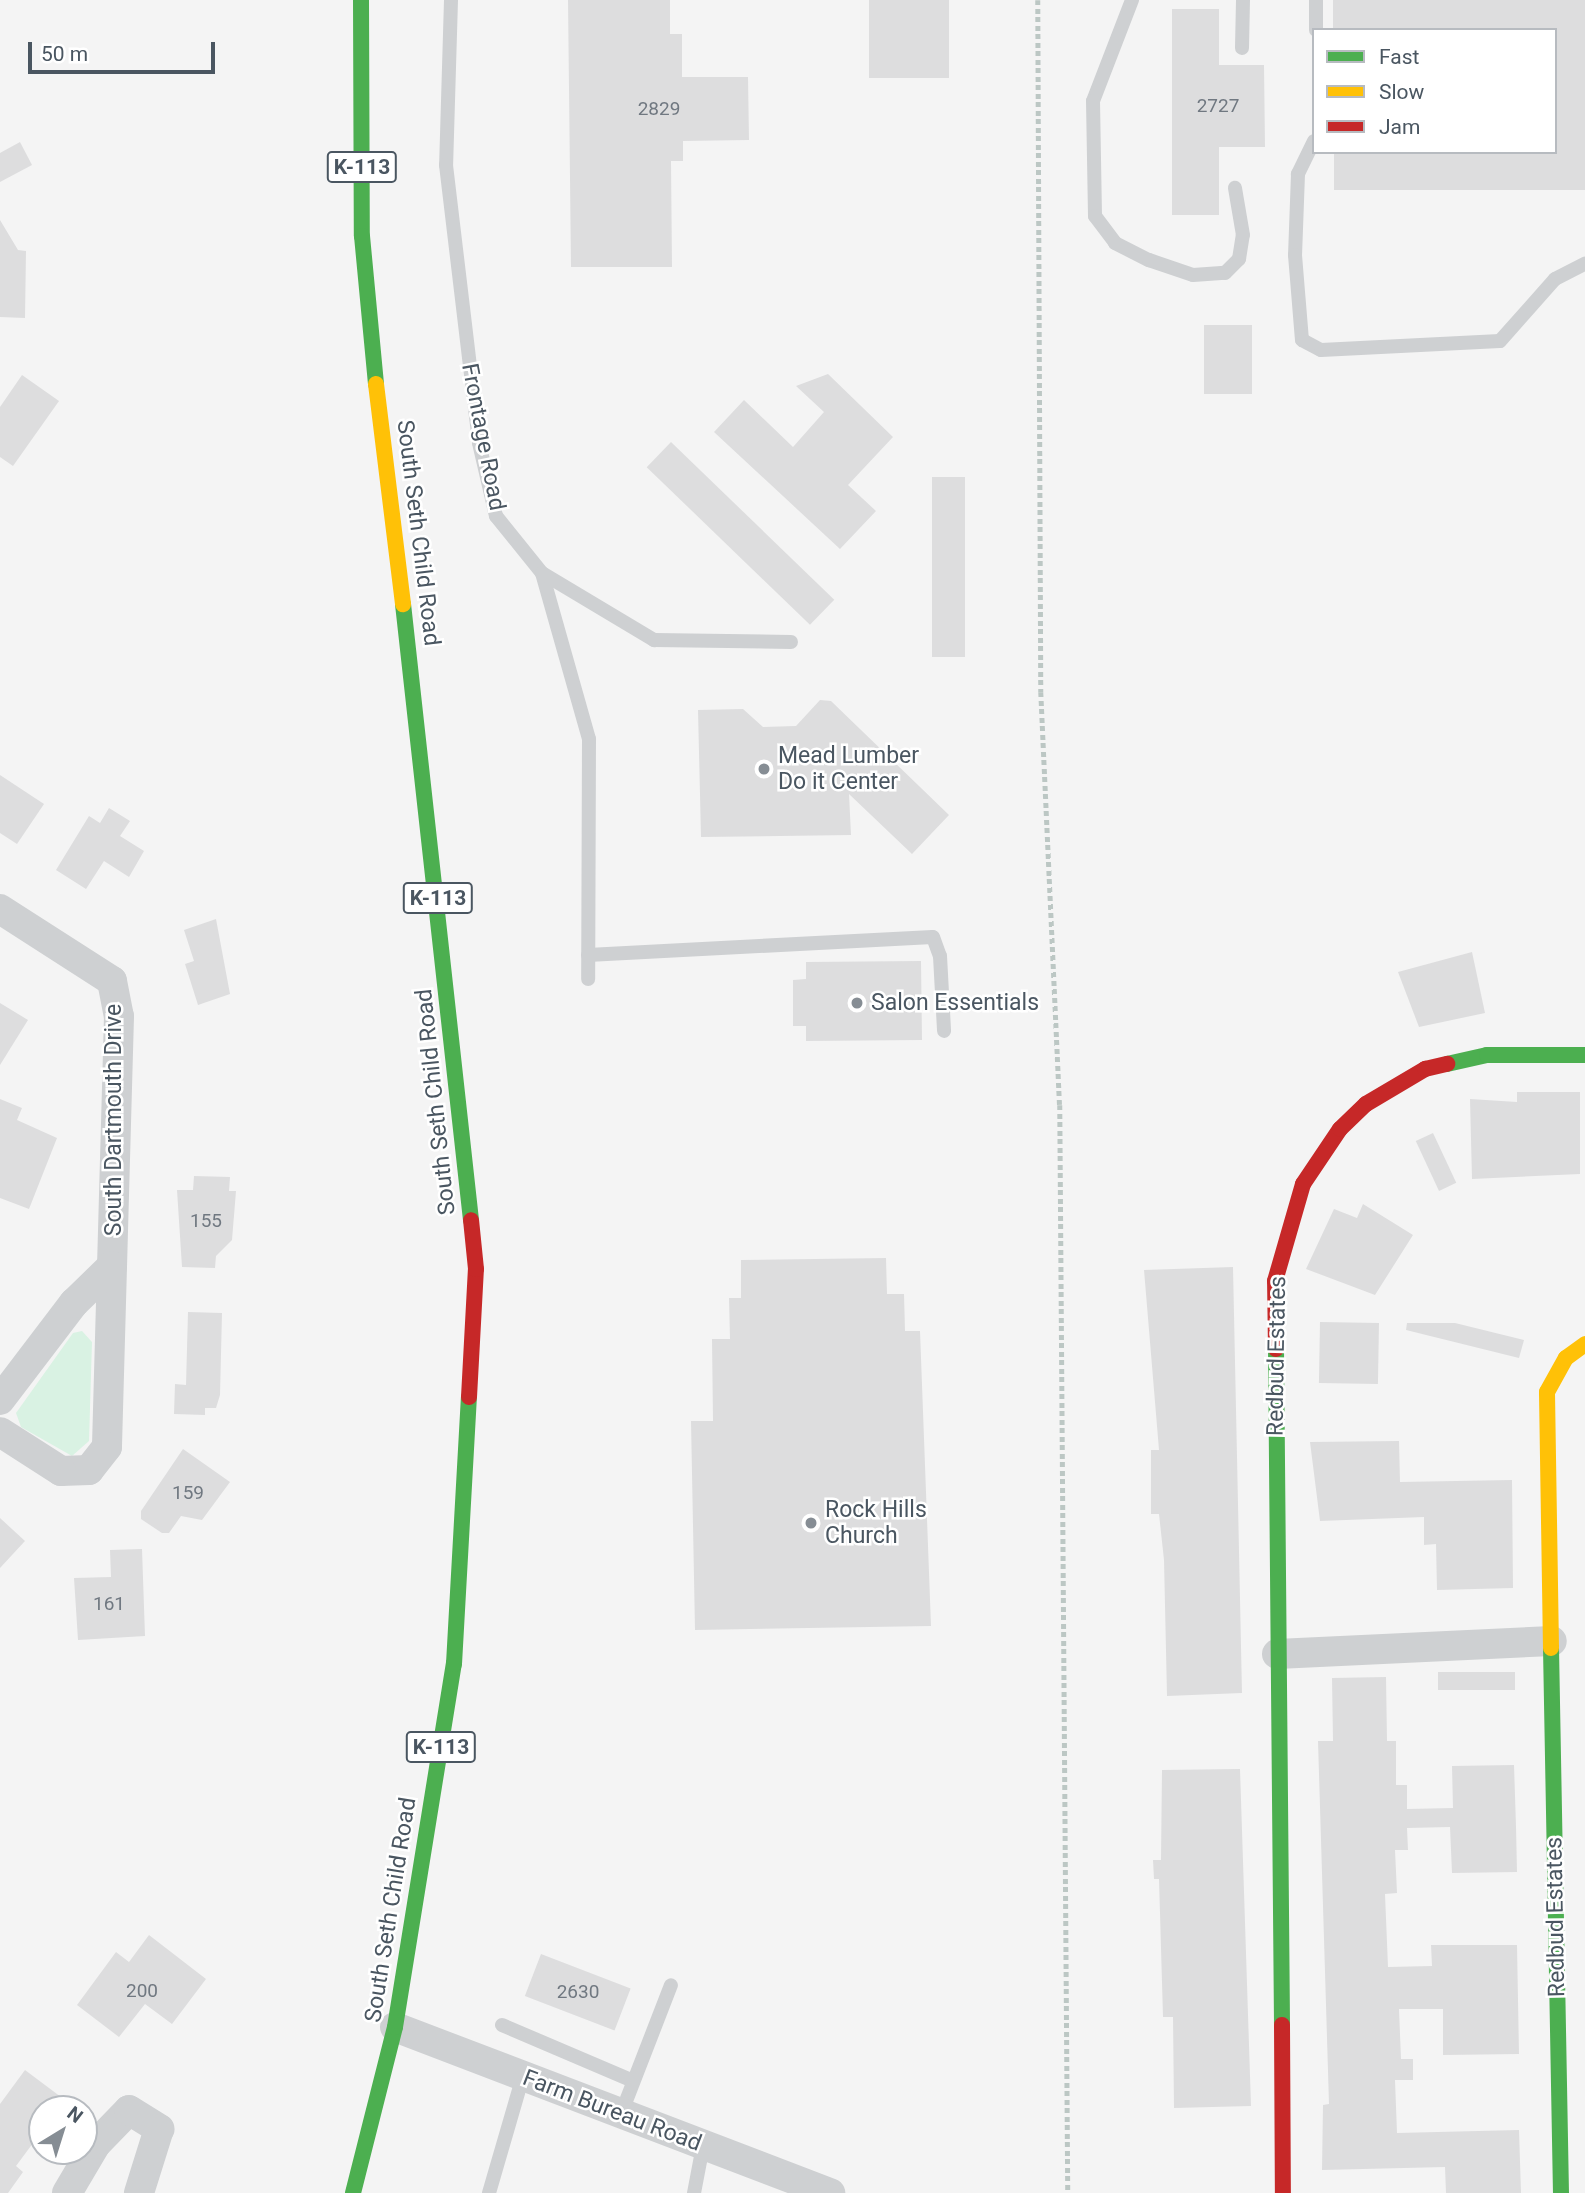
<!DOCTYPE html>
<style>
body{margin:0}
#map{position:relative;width:1585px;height:2193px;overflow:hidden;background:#f4f4f4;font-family:Roboto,sans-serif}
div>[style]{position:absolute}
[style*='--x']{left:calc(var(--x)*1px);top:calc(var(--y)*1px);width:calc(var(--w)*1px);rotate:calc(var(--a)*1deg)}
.green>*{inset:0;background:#d9f2e3}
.building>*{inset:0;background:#ddddde;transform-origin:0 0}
.path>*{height:4.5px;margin-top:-2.25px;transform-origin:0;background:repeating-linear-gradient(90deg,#bcc7c4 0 5px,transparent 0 8.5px)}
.lane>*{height:14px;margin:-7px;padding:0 7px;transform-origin:7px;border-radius:7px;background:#ced0d2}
.street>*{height:30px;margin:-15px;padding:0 15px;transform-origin:15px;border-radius:15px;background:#ced0d2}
.fast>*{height:16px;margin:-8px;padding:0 8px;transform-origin:8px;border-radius:8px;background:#4caf50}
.slow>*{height:16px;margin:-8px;padding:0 8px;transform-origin:8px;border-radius:8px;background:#ffc107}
.jam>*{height:16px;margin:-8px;padding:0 8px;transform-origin:8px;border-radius:8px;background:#c62828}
.dots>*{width:19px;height:19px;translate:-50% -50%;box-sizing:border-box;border:4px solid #fff;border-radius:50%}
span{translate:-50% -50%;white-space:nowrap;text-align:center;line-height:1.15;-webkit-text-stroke:5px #fff;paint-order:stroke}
.number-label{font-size:19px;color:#707881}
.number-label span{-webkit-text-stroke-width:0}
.shield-label span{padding:2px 5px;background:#fff;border:2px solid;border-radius:5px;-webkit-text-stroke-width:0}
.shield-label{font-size:21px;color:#4a5661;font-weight:700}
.street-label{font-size:23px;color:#4a5661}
.poi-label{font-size:23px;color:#4a5661}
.left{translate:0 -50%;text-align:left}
.legend{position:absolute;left:1312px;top:28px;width:245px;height:126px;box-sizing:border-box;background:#fff;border:2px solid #b7bbc0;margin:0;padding:9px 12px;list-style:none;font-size:21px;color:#4a5661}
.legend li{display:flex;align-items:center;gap:14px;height:35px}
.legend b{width:35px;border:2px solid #b7bbc0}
.north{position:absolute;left:28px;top:2095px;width:70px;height:70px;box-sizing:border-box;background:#fff;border:2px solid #b7bbc0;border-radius:50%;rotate:38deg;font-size:19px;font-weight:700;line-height:28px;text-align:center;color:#4a5661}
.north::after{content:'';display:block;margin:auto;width:24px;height:32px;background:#868d94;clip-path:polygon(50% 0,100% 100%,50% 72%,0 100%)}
.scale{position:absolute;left:28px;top:42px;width:187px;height:32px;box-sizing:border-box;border:4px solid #4a5661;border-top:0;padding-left:9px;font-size:21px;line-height:24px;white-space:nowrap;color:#4a5661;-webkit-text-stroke:5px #fff;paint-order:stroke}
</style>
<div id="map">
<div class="green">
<div style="clip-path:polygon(82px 1331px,92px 1342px,89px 1441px,72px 1456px,21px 1427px,16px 1413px,73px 1333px)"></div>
</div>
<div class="building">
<div style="clip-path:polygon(568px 0,670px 0,670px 34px,682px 34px,682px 77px,748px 77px,749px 140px,683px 141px,683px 161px,671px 161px,672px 267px,571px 267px)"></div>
<div style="left:869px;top:0;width:80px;height:78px"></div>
<div style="clip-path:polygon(1333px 0,1585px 0,1585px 190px,1334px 190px,1334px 152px,1555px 152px,1555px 30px,1333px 30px)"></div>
<div style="clip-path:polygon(1172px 9px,1219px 9px,1219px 65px,1264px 65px,1265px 147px,1219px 147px,1219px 215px,1172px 215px)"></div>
<div style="clip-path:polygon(20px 142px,32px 165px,0 182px,0 153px)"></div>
<div style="clip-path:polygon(0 220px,18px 250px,26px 251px,25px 318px,0 317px)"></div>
<div style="left:1204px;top:325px;width:48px;height:69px"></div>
<div style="clip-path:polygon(828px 374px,893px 437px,848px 485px,876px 511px,840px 549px,714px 432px,744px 400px,793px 447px,824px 412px,796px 386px)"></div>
<div style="clip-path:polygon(22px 375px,59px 401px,13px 466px,0 457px,0 407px)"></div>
<div style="left:671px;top:442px;width:227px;height:35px;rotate:44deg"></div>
<div style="left:932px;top:477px;width:33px;height:180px"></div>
<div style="clip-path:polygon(820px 700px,831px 701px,949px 815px,912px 854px,849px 794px,851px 835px,701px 837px,698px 710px,743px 709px,763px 727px,796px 726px)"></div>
<div style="clip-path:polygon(0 775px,44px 804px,17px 844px,0 833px)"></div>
<div style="clip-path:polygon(109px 808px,130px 821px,120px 836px,144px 851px,129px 877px,104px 861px,86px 889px,56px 870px,89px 816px,100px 823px)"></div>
<div style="clip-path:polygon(216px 919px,230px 994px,198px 1005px,185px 964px,194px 961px,184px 930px)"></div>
<div style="clip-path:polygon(1472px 952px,1485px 1013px,1419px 1027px,1398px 972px)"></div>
<div style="clip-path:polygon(921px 961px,922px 1040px,806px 1041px,806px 1026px,793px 1026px,793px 980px,806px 979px,806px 962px)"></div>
<div style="clip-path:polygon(0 1003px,28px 1020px,0 1065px)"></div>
<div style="clip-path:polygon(1517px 1092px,1580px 1092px,1580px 1174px,1472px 1179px,1470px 1099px,1517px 1102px)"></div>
<div style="clip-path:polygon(0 1099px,22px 1108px,17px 1120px,57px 1138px,29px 1209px,0 1198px)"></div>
<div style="left:1433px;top:1133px;width:55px;height:19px;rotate:65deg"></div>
<div style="clip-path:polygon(194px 1176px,230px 1177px,229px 1191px,236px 1191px,232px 1240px,216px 1256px,215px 1268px,182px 1267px,177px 1190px,193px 1190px)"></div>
<div style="clip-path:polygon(1363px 1204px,1413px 1235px,1375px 1295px,1306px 1269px,1334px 1209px,1357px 1218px)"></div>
<div style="clip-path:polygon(886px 1258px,887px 1294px,904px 1294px,905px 1331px,920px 1331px,931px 1626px,695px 1630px,691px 1421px,713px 1421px,712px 1339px,730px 1339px,729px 1298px,741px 1298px,741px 1260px)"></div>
<div style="clip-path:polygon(1233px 1267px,1242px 1693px,1167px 1696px,1164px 1560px,1159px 1514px,1151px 1514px,1151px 1450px,1159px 1450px,1144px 1270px)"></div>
<div style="clip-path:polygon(188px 1312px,222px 1313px,220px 1395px,216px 1408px,205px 1408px,205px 1415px,174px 1414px,175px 1384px,186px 1385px)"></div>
<div style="left:1320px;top:1322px;width:59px;height:61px;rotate:1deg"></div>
<div style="clip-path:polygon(1407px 1323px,1455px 1323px,1524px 1340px,1519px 1358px,1406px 1330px)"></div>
<div style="clip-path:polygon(1399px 1441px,1400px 1482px,1512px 1480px,1513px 1588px,1437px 1590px,1436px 1544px,1424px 1545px,1424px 1517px,1320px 1521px,1310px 1442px)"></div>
<div style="clip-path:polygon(183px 1449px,230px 1482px,202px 1520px,181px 1516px,169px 1533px,162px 1533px,141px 1519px,141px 1511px)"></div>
<div style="clip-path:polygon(0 1518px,25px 1541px,0 1568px)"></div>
<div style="clip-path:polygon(142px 1549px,145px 1636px,78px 1640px,74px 1578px,111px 1577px,110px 1550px)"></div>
<div style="left:1515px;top:1672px;width:18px;height:77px;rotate:90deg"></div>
<div style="clip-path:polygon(1386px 1677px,1387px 1741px,1396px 1741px,1396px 1785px,1407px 1785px,1407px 1809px,1453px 1808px,1452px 1766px,1514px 1765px,1516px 1826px,1517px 1872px,1452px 1873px,1450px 1827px,1407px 1828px,1408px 1850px,1395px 1850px,1397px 1893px,1385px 1894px,1388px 1967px,1432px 1966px,1431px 1945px,1517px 1945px,1519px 2054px,1443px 2055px,1443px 2009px,1399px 2009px,1401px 2059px,1413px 2059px,1413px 2080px,1395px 2080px,1397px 2133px,1519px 2130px,1521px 2193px,1446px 2193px,1445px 2167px,1322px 2170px,1323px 2105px,1329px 2104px,1318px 1741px,1333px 1741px,1332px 1678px)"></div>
<div style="clip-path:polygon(1240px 1769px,1251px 2106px,1174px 2108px,1173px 2017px,1163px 2017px,1159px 1879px,1154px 1879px,1153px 1860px,1161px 1860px,1162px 1770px)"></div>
<div style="clip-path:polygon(149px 1935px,206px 1979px,172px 2024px,145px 2004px,119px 2037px,77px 2005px,116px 1952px,129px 1962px)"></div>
<div style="left:541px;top:1954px;width:96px;height:45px;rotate:21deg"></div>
<div style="clip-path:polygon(25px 2070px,77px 2109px,42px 2109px,42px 2131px,16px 2166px,23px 2172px,8px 2193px,0 2193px,0 2104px)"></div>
</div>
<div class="path">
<div style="--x:1038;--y:0;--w:692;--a:89.75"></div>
<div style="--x:1041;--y:692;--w:413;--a:87.4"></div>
<div style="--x:1060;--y:1105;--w:1088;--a:89.58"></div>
</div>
<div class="lane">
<div style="--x:451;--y:0;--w:165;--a:91.7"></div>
<div style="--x:446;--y:165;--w:280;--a:83.2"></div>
<div style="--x:479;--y:443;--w:75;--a:76.9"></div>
<div style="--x:496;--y:516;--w:73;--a:51.1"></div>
<div style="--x:542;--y:573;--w:173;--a:74.2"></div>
<div style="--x:589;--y:739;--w:240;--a:90.2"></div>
<div style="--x:1132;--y:0;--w:108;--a:111.1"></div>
<div style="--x:1093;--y:101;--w:115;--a:89"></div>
<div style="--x:1095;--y:216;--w:34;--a:53"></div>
<div style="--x:1115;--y:243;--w:38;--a:27"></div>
<div style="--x:1149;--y:260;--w:46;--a:18.8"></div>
<div style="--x:1193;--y:275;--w:32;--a:-4"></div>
<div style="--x:1225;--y:273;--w:20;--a:-45"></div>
<div style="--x:1239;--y:259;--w:24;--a:-81"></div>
<div style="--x:1243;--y:235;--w:48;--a:-99.7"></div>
<div style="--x:1316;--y:30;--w:30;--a:-90"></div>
<div style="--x:1242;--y:48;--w:48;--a:-88.8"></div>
<div style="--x:1314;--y:141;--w:37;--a:116"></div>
<div style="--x:1298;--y:174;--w:81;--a:92.1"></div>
<div style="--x:1295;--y:255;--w:85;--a:85.3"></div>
<div style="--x:1302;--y:340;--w:21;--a:28"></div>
<div style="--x:1321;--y:350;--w:179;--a:-2.9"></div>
<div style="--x:1500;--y:341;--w:83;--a:-48.4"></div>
<div style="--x:1555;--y:279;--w:34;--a:-27"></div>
<div style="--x:542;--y:573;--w:131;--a:30.9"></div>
<div style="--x:654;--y:640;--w:137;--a:0.8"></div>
<div style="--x:588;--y:955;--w:345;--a:-3"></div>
<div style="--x:933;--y:937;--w:20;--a:70"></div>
<div style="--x:940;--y:956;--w:75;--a:86.9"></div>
<div style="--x:502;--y:2025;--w:142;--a:23.1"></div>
<div style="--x:621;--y:2114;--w:138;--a:-68.8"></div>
<div style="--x:489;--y:2193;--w:122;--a:-73.8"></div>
<div style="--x:694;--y:2193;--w:48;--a:-79.2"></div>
</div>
<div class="street">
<div style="--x:0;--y:909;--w:133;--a:32.7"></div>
<div style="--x:112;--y:981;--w:36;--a:79"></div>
<div style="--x:119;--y:1016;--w:431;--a:91.6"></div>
<div style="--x:107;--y:1447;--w:29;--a:128"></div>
<div style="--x:89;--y:1470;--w:28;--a:178"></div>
<div style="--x:61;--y:1471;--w:72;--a:-147.4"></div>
<div style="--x:0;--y:1400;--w:122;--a:-52.7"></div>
<div style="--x:74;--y:1303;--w:53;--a:-44.2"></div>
<div style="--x:1277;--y:1654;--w:275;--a:-2.7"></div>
<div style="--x:395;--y:2027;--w:466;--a:20.9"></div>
<div style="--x:67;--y:2193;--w:57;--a:-59.4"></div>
<div style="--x:96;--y:2144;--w:47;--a:-45.9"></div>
<div style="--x:129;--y:2110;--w:36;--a:32"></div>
<div style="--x:159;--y:2129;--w:67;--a:107.4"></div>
</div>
<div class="fast">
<div style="--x:361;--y:0;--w:236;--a:89.8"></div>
<div style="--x:362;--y:236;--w:149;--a:84.6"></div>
<div style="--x:403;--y:604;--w:620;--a:83.7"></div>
<div style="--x:1447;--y:1064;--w:41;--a:-12.7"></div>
<div style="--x:1487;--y:1055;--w:98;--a:0"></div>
<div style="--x:1276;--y:1349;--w:676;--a:89.49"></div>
<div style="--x:1551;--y:1648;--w:545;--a:88.95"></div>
<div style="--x:353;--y:2193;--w:171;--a:-75.8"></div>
<div style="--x:395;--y:2027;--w:368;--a:-80.8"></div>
<div style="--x:454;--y:1664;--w:267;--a:-86.8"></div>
</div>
<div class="slow">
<div style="--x:376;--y:384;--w:222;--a:83"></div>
<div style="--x:1551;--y:1648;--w:256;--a:-90.9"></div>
<div style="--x:1547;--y:1392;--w:39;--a:-61"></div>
<div style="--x:1566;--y:1358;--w:24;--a:-36"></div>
</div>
<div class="jam">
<div style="--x:1276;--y:1349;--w:68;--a:-90.8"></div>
<div style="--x:1275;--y:1281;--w:101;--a:-73.9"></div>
<div style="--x:1303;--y:1184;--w:66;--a:-56.1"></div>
<div style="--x:1340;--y:1129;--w:36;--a:-44"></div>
<div style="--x:1366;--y:1104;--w:69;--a:-30.7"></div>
<div style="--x:1425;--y:1069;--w:23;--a:-13"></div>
<div style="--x:469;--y:1397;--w:128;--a:-86.9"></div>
<div style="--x:476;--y:1269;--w:49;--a:-95.8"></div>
<div style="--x:1282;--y:2025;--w:168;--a:89.7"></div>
</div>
<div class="dots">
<div style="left:764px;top:769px;background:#868d94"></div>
<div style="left:857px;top:1003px;background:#868d94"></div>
<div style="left:811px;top:1523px;background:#868d94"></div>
</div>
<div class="number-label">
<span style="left:1218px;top:106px">2727</span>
<span style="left:659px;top:109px">2829</span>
<span style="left:206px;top:1221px">155</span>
<span style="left:188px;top:1493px">159</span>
<span style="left:109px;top:1604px">161</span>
<span style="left:142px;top:1991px">200</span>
<span style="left:578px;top:1992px">2630</span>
</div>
<div class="shield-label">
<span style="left:362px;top:167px">K-113</span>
<span style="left:438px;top:898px">K-113</span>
<span style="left:441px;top:1747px">K-113</span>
</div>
<div class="street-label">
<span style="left:483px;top:437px;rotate:79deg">Frontage Road</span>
<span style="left:418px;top:533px;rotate:83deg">South Seth Child Road</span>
<span style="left:436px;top:1102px;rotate:-96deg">South Seth Child Road</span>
<span style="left:114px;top:1120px;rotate:-90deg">South Dartmouth Drive</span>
<span style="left:1277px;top:1356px;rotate:-89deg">Redbud Estates</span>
<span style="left:391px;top:1910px;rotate:-81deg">South Seth Child Road</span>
<span style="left:1556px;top:1917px;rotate:-91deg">Redbud Estates</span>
<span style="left:612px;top:2111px;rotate:21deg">Farm Bureau Road</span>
</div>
<div class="poi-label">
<span class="left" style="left:778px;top:769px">Mead Lumber<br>Do it Center</span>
<span class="left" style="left:871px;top:1003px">Salon Essentials</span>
<span class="left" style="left:825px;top:1523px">Rock Hills<br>Church</span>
</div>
<ul class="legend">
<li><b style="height:9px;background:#4caf50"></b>Fast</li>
<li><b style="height:9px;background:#ffc107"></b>Slow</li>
<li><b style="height:9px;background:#c62828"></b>Jam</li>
</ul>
<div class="north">N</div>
<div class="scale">50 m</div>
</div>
